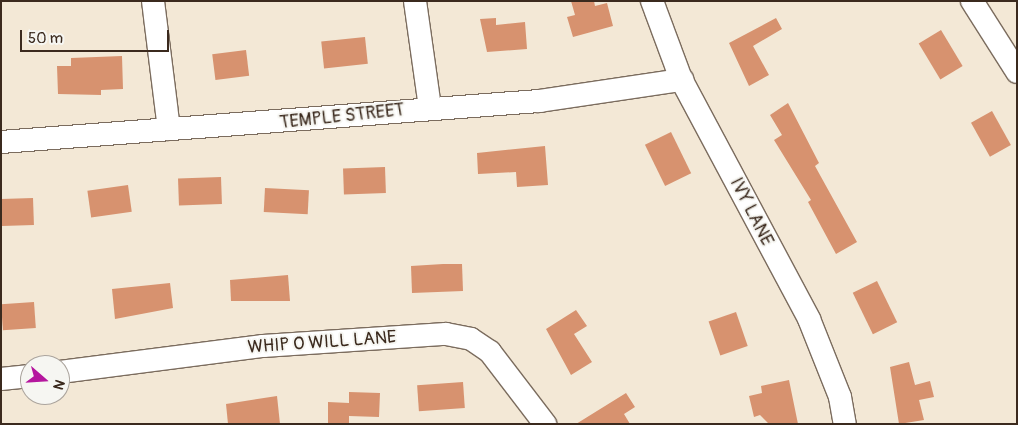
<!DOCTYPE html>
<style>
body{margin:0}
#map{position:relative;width:1018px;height:425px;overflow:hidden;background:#f3e8d6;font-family:Pangolin,sans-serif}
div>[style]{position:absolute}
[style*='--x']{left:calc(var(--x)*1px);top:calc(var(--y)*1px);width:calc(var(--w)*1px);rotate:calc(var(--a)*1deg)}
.building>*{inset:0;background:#d7926f;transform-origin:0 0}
.roads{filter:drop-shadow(1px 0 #7b6c5e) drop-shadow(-1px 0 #7b6c5e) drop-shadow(0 1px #7b6c5e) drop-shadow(0 -1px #7b6c5e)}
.minor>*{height:22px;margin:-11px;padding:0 11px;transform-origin:11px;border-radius:11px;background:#fff}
span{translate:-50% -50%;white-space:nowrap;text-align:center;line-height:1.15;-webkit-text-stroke:4px #f6f6f2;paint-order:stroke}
.street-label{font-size:18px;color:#3b2a1e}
.frame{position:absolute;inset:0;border:2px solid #3b2a1e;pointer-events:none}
.north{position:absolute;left:20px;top:355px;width:50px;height:50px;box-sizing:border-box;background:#f6f6f2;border:1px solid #aba49d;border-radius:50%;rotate:109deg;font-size:14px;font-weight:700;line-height:20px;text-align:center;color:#3b2a1e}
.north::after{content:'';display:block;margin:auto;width:18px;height:22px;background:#b5179e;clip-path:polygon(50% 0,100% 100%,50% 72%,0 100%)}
.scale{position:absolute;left:20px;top:30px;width:149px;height:22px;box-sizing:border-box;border:2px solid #3b2a1e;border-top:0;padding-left:6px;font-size:15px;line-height:18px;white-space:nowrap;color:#3b2a1e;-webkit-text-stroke:4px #f6f6f2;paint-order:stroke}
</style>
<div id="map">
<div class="building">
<div style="clip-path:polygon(571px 1px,594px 1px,595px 6px,607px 3px,613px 26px,573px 37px,567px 17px,575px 15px)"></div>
<div style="clip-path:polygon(496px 18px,496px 25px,525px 22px,527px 49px,487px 52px,480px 19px)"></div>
<div style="clip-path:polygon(776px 18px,782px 29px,753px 46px,769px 75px,749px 86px,729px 43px)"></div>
<div style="left:941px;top:30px;width:42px;height:26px;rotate:59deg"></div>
<div style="left:365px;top:37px;width:27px;height:44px;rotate:84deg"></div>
<div style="left:246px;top:50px;width:26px;height:34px;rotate:83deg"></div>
<div style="clip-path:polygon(122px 56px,123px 89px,101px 90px,101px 95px,58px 94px,57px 66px,71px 66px,71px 58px)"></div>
<div style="clip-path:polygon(788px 103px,819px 163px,815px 166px,857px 242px,836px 254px,808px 202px,811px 200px,774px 140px,782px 135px,770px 115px)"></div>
<div style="left:992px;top:111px;width:39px;height:24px;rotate:61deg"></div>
<div style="left:671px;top:132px;width:46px;height:29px;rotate:64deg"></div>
<div style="clip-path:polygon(545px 146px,548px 185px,517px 187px,516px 172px,478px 174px,477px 153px)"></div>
<div style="left:385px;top:167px;width:26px;height:42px;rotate:88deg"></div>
<div style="left:221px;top:177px;width:27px;height:43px;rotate:88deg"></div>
<div style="left:128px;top:185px;width:27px;height:41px;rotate:82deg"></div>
<div style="left:265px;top:188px;width:44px;height:24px;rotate:3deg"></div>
<div style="left:33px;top:198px;width:27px;height:32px;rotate:88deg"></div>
<div style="clip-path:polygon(443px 264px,462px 264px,463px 291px,412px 293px,411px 266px)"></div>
<div style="clip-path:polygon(288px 275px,290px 301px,231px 301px,230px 280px)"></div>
<div style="left:877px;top:281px;width:46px;height:27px;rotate:64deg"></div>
<div style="clip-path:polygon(170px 283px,173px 308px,115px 319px,112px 289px)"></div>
<div style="left:34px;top:302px;width:26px;height:33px;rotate:86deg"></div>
<div style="clip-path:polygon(576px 310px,587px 326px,574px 334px,592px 362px,571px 375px,546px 329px)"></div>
<div style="left:736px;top:312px;width:36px;height:29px;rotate:71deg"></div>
<div style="clip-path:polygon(909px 362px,915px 385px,930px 381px,934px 397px,919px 400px,924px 420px,899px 424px,890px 367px)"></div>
<div style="clip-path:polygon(789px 380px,798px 424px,769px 424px,760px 415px,754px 417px,749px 396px,762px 393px,761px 386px)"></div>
<div style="left:463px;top:382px;width:26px;height:46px;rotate:86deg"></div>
<div style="clip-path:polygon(349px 392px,380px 393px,379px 417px,349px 416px,349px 424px,328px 424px,328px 402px,349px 403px)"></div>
<div style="clip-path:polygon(626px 393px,635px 407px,624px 414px,630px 424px,576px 424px)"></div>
<div style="clip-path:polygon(277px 396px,280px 424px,228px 424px,226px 404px)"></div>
</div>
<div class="roads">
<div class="minor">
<div style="--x:153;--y:1;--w:129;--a:82.9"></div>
<div style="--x:415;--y:1;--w:108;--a:82"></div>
<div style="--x:652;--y:1;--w:83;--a:69.6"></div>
<div style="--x:681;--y:79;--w:272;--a:61.9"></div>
<div style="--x:809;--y:319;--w:84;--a:68.3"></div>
<div style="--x:840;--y:397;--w:27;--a:80"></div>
<div style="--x:972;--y:1;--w:84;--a:57.6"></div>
<div style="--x:1;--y:142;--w:540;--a:-4.36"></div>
<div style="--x:539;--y:101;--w:145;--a:-8.4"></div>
<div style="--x:60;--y:372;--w:205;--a:-7.3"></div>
<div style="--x:263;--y:346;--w:183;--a:-3.8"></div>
<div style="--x:446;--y:334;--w:25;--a:11"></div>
<div style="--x:471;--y:339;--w:23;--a:34"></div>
<div style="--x:490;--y:352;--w:91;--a:52.6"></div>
<div style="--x:1;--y:379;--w:29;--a:-6"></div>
</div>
</div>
<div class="street-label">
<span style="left:342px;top:117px;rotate:-6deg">TEMPLE STREET</span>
<span style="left:751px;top:212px;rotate:63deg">IVY LANE</span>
<span style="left:322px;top:343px;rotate:-4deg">WHIP O WILL LANE</span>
</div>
<div class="frame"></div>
<div class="north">N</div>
<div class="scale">50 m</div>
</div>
